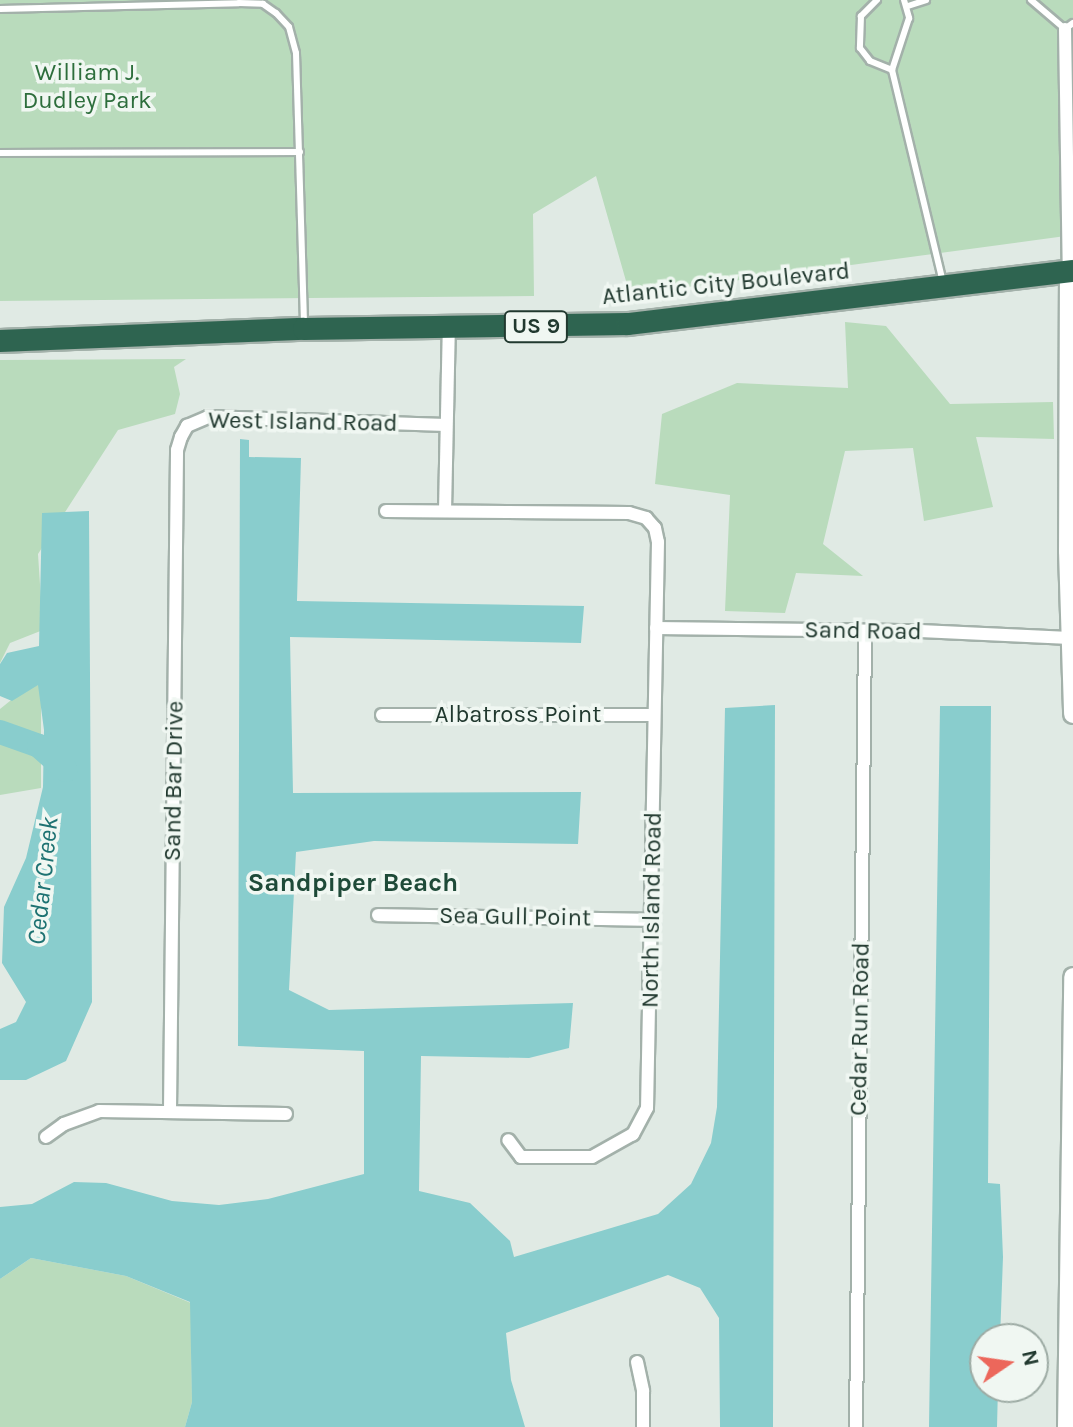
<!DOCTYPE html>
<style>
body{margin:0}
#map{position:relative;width:1073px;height:1427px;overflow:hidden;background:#e0eae4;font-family:Karla,sans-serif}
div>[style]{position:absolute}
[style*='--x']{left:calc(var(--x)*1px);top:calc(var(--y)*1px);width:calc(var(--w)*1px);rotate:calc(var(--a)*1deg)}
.green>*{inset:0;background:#b9dbbc}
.water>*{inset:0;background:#89cdcd}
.river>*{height:24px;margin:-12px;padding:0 12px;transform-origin:12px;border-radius:12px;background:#89cdcd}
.roads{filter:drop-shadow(2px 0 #a3b1aa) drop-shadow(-2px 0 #a3b1aa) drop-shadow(0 2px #a3b1aa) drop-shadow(0 -2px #a3b1aa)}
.lane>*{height:6px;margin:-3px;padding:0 3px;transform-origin:3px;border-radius:3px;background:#fff}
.street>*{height:12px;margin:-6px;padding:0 6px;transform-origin:6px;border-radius:6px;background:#fff}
.secondary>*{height:18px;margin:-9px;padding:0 9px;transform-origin:9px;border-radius:9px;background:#fff}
.highway>*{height:22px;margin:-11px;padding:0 11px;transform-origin:11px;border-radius:11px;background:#2e6450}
span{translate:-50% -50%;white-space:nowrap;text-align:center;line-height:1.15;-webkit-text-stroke:7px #f0f7f2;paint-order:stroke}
.shield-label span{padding:2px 6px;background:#f0f7f2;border:2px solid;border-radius:6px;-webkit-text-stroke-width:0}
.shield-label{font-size:22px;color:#21392f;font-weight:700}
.park-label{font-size:24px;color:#2d6e3c}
.street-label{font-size:24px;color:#21392f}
.water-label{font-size:26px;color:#1e7272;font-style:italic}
.neighbourhood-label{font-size:26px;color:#1e4a38;font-weight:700}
.north{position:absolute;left:969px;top:1323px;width:80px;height:80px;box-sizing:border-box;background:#f0f7f2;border:2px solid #9daba4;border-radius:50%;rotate:77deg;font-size:22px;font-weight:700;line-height:32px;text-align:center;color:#21392f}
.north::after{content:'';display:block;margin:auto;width:28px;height:36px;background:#ec675b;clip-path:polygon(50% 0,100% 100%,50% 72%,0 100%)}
</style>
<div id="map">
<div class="green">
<div style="clip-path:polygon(0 0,1073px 0,1073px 235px,630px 295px,596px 176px,533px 214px,534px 296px,0 301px)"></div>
<div style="clip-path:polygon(845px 322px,886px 326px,950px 404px,1053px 402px,1054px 439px,976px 437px,993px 507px,924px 521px,913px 448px,845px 451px,823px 544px,863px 576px,796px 573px,785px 613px,725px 611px,730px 495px,655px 484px,662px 414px,737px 383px,848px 388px)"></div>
<div style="clip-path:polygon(186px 359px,174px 367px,180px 394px,175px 414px,118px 430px,38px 554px,43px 630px,10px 643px,0 663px,0 360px)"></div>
<div style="clip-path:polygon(41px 676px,41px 788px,0 795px,0 709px)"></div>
<div style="clip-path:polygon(31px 1258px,126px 1276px,191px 1303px,192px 1402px,185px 1427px,0 1427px,0 1279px)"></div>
</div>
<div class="water">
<div style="clip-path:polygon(240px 439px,249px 440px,249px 457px,301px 458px,297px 601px,584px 606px,581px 643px,290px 637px,293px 793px,581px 792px,578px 844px,374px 841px,296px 852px,289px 990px,329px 1010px,573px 1003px,569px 1048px,529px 1058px,421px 1056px,419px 1191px,470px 1203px,510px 1241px,514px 1257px,658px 1214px,691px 1184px,711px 1143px,717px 1107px,725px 708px,775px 705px,773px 1427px,720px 1427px,719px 1318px,700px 1288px,668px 1275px,506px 1333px,511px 1380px,525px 1427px,185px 1427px,192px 1402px,190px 1302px,126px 1276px,31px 1258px,0 1279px,0 1207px,32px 1204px,74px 1182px,106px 1183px,172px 1201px,219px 1205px,268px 1199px,364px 1174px,364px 1051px,238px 1046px)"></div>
<div style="clip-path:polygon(89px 511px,92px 1002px,66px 1061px,26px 1080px,0 1080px,0 1029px,16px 1022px,26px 1002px,2px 963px,4px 907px,26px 858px,43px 787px,44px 730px,38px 685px,12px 701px,0 696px,0 664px,7px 653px,39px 646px,42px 513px)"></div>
<div style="clip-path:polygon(940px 706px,991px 706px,988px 1183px,1000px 1184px,1003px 1257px,1000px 1339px,985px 1339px,985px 1387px,998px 1387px,997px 1427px,929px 1427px)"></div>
</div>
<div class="river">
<div style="--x:0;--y:732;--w:41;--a:19.7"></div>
<div style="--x:39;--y:746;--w:36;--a:42"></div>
</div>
<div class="roads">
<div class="lane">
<div style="--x:877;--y:0;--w:23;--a:135"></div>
<div style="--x:861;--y:16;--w:32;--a:92"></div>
<div style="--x:860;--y:48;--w:16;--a:52"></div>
<div style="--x:870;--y:61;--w:24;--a:22"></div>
<div style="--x:904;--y:0;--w:19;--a:74"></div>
<div style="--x:909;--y:18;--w:55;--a:108.1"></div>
<div style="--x:892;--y:70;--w:218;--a:76.5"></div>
<div style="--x:1031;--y:0;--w:45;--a:40.5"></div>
<div style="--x:1065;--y:29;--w:10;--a:-37"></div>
<div style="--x:908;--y:6;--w:19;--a:-18"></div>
<div style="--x:0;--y:9;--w:239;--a:-1.4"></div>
<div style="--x:239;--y:3;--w:24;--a:2"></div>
<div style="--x:263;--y:4;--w:16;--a:35"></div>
<div style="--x:276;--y:13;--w:19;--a:47"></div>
<div style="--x:289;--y:27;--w:27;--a:75"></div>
<div style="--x:296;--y:53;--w:271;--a:88.3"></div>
<div style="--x:0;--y:153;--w:300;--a:-0.2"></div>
</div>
<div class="street">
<div style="--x:1065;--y:29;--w:242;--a:89.1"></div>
<div style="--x:386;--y:511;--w:243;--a:0.5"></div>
<div style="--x:629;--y:513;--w:18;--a:16"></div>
<div style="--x:646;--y:518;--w:13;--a:48"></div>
<div style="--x:655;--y:528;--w:14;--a:78"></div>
<div style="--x:658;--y:542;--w:566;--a:91.11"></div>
<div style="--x:647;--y:1108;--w:30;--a:118"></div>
<div style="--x:633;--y:1134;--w:47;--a:150.7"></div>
<div style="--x:592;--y:1157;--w:71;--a:180"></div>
<div style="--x:521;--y:1157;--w:21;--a:-127"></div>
<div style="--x:445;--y:511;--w:184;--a:-88.8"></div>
<div style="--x:656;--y:628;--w:264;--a:0.7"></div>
<div style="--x:920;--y:631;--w:150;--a:2.7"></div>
<div style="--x:382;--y:715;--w:271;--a:0"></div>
<div style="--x:378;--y:915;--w:274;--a:1"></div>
<div style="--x:170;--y:1111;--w:661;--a:-89.39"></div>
<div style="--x:177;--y:450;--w:14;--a:-73"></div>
<div style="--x:181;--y:437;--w:13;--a:-61"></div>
<div style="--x:187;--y:426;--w:23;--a:-23"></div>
<div style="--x:208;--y:417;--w:238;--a:1.9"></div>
<div style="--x:46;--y:1137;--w:22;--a:-36"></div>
<div style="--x:64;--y:1124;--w:37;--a:-20"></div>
<div style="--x:99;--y:1111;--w:187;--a:0.9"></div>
<div style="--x:637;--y:1362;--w:30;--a:78"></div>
<div style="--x:643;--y:1391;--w:36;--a:90"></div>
<div style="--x:856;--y:1427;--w:796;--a:-89.35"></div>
</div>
<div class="secondary">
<div style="--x:1069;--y:271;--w:280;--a:90.2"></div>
<div style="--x:1068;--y:551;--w:163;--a:88.2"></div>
<div style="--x:1067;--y:1427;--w:450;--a:-89.2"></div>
</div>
<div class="highway">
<div style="--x:0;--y:341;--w:304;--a:-2.3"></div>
<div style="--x:304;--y:329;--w:324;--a:-0.9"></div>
<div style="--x:628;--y:324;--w:448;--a:-6.8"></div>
</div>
</div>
<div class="shield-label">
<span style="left:536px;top:327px">US 9</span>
</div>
<div class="park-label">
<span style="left:87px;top:87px">William J.<br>Dudley Park</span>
</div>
<div class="street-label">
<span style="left:726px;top:284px;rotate:-6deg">Atlantic City Boulevard</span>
<span style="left:303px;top:422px;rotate:1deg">West Island Road</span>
<span style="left:863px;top:631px;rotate:1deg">Sand Road</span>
<span style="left:518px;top:715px">Albatross Point</span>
<span style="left:174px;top:781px;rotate:-89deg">Sand Bar Drive</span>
<span style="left:652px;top:910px;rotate:-89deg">North Island Road</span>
<span style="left:515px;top:917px;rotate:1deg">Sea Gull Point</span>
<span style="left:860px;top:1029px;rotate:-89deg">Cedar Run Road</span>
</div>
<div class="water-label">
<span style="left:43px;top:881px;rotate:-84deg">Cedar Creek</span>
</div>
<div class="neighbourhood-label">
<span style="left:353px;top:883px">Sandpiper Beach</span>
</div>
<div class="north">N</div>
</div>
